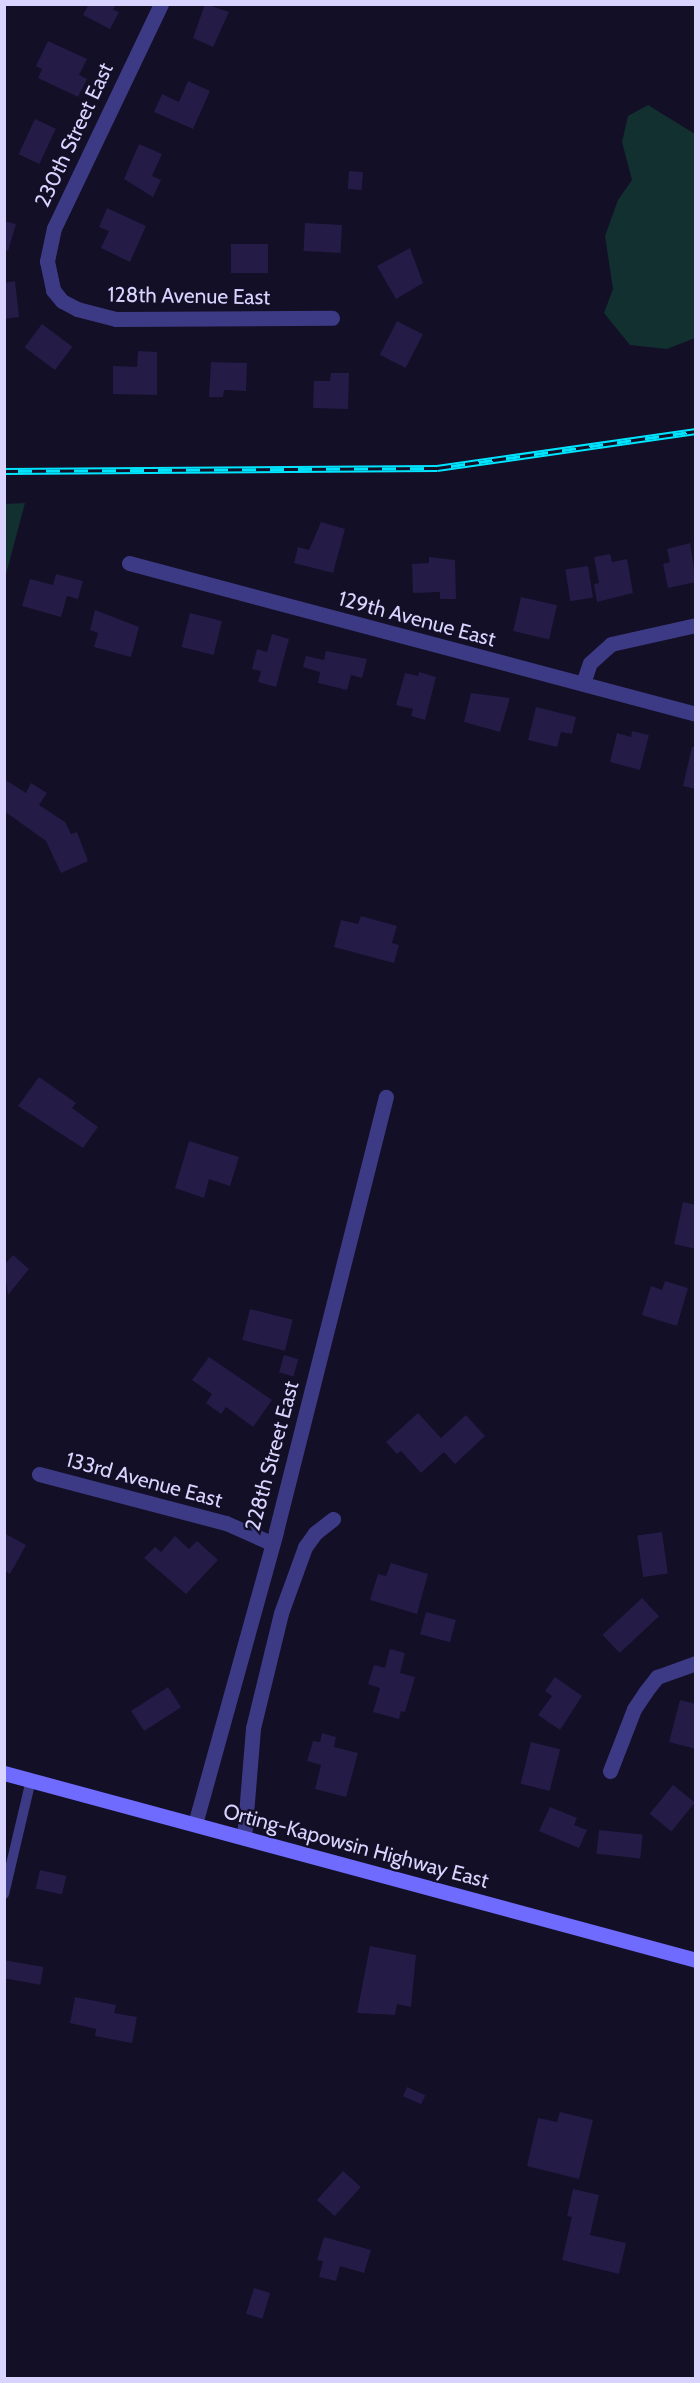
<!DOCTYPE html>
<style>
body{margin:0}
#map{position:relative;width:700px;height:2383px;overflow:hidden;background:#130f26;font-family:Cabin,sans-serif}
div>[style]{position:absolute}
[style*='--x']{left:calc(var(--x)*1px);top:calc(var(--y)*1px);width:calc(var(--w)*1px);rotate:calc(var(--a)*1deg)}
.green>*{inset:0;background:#12302f}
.building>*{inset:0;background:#241b47;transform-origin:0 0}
.lane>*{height:10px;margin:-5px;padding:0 5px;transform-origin:5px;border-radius:5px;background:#3d3a85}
.street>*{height:15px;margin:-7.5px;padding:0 7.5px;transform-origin:7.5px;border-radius:7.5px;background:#3d3a85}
.secondary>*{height:15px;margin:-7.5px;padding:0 7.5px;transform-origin:7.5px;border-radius:7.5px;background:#6f6bff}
.rail>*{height:7px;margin-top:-3.5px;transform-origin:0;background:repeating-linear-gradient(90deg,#130f26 0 14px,#00e5ff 0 28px);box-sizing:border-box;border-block:2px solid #00e5ff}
span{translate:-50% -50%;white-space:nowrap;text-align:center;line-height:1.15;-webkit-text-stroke:4.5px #130f26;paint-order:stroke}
.street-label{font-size:21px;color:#d9d4ff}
.frame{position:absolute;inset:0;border:6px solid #d9d4ff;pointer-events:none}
</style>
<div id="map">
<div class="green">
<div style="clip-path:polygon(648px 105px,695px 134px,695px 338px,667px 349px,630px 345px,604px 313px,613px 289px,605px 236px,618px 200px,632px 180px,622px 142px,628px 116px)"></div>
<div style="clip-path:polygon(25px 503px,5px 578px,5px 504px)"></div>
</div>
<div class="building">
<div style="clip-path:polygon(89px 4px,116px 4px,113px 10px,119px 12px,110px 29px,83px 15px)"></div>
<div style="clip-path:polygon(205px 4px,229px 12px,213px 47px,193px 38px)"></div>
<div style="clip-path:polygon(48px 41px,87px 59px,79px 75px,87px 79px,78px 97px,38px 78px,42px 69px,36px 66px)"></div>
<div style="clip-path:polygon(188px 81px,210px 91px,193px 129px,154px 112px,162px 94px,179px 102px)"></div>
<div style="left:35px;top:119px;width:23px;height:39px;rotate:25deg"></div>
<div style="clip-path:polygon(139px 144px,162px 154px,152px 176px,161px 180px,153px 197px,124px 179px)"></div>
<div style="left:349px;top:171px;width:14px;height:18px;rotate:4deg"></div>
<div style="clip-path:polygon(107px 208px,146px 226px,130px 262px,101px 248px,109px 231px,99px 227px)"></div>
<div style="clip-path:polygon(4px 221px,16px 224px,8px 251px,4px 250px)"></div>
<div style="left:305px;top:223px;width:37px;height:28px;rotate:3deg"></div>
<div style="left:268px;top:244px;width:29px;height:37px;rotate:90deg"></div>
<div style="clip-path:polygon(410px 248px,423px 283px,396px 299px,377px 266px)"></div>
<div style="clip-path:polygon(15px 281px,19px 317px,4px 319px,4px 283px)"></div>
<div style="left:397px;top:321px;width:29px;height:38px;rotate:27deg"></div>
<div style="left:42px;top:324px;width:38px;height:29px;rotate:37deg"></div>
<div style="clip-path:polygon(138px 351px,157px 352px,157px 395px,113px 394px,113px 366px,137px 367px)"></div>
<div style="clip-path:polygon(211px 362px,247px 363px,246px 391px,224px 390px,223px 397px,209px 397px)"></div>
<div style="clip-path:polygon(331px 373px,349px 373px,348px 409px,313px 408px,314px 381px,330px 381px)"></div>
<div style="clip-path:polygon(321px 522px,345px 529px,333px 573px,294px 563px,298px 547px,309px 550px)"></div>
<div style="clip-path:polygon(690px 543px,696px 582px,668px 588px,663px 564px,670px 562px,667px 549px)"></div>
<div style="clip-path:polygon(610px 554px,612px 562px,627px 559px,633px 593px,597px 602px,594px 584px,599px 583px,594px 557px)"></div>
<div style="clip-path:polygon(429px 557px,455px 560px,456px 599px,440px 599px,440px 592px,413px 593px,412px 564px,429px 563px)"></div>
<div style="left:588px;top:566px;width:32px;height:23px;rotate:81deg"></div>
<div style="clip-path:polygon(56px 574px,83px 581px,78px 599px,67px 596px,61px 617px,22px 606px,30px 579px,53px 585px)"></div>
<div style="left:521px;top:597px;width:37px;height:35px;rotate:13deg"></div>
<div style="clip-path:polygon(95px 610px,139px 627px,131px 657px,94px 647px,98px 633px,90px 630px)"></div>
<div style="left:190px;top:613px;width:33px;height:35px;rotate:14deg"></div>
<div style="clip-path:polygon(272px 634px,289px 639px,276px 687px,258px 682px,261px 671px,252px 669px,257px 649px,267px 652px)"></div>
<div style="clip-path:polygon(326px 651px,367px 659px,362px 678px,351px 675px,347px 690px,318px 683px,320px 672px,303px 667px,306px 656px,324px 660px)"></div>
<div style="clip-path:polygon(419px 672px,436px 677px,425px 720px,411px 716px,413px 709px,396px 705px,405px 673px,418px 676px)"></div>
<div style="clip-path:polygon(471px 693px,510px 698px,500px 732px,464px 722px)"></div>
<div style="clip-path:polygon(536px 707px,576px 717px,572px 734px,561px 732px,557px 747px,528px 740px)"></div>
<div style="clip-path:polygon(632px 731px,649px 735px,640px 770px,610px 762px,617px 733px,631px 737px)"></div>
<div style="clip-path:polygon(692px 747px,696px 747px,696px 789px,683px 786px)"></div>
<div style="clip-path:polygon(4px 779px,26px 793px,31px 783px,47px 793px,39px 805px,65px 822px,71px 834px,77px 832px,88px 861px,61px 873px,46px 841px,4px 811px)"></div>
<div style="clip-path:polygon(361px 916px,397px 926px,392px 943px,399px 945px,394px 963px,334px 947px,341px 920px,358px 924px)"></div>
<div style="clip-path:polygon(39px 1077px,76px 1103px,72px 1108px,98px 1127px,83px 1148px,18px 1106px)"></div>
<div style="clip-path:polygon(189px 1141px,239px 1157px,230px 1186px,209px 1179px,204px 1198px,175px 1188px)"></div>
<div style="clip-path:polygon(683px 1202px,696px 1205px,696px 1249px,674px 1244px)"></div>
<div style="clip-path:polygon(13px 1255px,29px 1269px,8px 1295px,4px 1265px)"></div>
<div style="clip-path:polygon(665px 1281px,688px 1288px,677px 1326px,642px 1315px,651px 1286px,662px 1290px)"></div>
<div style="left:250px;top:1309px;width:44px;height:32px;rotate:14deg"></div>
<div style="left:284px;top:1355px;width:15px;height:18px;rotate:16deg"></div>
<div style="clip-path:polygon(209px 1357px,272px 1400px,253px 1427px,226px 1407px,221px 1414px,206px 1403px,212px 1394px,192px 1380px)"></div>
<div style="clip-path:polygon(418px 1413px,441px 1438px,466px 1415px,485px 1436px,455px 1464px,444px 1452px,421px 1473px,401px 1451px,397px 1454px,386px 1442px)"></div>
<div style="left:662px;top:1532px;width:42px;height:25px;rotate:82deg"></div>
<div style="clip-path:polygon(4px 1533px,26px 1545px,10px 1574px,4px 1570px)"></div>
<div style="clip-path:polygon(175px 1536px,189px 1549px,197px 1541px,218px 1560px,186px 1594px,144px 1558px,155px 1547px,161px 1552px)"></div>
<div style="clip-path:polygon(391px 1563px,428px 1574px,417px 1614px,370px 1600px,378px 1574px,386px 1576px)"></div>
<div style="left:642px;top:1598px;width:25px;height:54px;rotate:47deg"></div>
<div style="left:426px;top:1612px;width:31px;height:23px;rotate:15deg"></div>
<div style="clip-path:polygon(390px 1649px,405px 1653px,400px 1673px,415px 1677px,405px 1712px,401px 1711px,399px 1719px,373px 1712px,380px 1688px,368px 1684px,374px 1665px,385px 1668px)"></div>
<div style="clip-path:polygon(555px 1677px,582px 1696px,560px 1730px,538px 1715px,552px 1696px,545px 1691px)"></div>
<div style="left:168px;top:1687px;width:24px;height:44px;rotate:57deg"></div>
<div style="clip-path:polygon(680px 1700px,696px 1704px,696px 1749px,669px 1742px)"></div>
<div style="clip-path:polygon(322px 1733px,336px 1737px,334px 1747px,358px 1753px,346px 1797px,315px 1789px,321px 1765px,307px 1761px,313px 1741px,320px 1742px)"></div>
<div style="left:531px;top:1742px;width:30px;height:43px;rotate:14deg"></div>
<div style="left:673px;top:1785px;width:28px;height:37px;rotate:39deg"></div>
<div style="clip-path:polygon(550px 1807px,577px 1818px,574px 1825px,587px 1830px,579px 1848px,539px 1831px)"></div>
<div style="left:599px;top:1830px;width:44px;height:24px;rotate:6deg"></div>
<div style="left:40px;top:1870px;width:27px;height:19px;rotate:13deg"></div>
<div style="clip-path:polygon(370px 1946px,416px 1955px,411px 2007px,397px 2004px,395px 2015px,357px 2013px)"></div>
<div style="left:4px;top:1960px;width:40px;height:18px;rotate:10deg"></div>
<div style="clip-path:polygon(75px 1997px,116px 2005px,114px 2013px,137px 2017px,132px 2043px,95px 2036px,96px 2029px,70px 2023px)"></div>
<div style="left:407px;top:2087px;width:20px;height:10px;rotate:24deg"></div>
<div style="clip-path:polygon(560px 2112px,593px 2120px,579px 2179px,527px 2166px,538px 2118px,557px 2122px)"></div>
<div style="left:343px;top:2171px;width:24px;height:39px;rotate:42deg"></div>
<div style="clip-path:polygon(573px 2189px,599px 2195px,590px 2235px,626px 2243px,619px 2274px,562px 2260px,572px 2217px,567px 2216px)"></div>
<div style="clip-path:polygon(324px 2237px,371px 2250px,364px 2273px,340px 2266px,336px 2281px,319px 2277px,323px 2261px,317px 2260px)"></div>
<div style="left:254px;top:2288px;width:17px;height:27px;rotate:17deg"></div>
</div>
<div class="lane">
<div style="--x:4;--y:1894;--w:117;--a:-76.7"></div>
</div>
<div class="street">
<div style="--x:161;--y:4;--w:248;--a:115.5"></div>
<div style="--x:54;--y:228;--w:34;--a:102"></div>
<div style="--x:47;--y:261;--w:30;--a:78"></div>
<div style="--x:53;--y:290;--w:14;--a:51"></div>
<div style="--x:62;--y:301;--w:17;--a:28"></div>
<div style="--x:77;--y:309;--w:40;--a:14.4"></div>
<div style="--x:116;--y:319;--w:216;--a:-0.3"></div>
<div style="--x:129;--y:563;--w:587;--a:14.91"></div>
<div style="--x:583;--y:683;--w:21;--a:-71"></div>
<div style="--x:590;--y:663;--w:28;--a:-42"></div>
<div style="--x:611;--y:644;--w:87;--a:-12.6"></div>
<div style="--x:39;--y:1474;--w:193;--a:14.7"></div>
<div style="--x:226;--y:1523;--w:49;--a:24"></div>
<div style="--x:610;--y:1771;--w:66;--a:-68.8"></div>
<div style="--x:634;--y:1709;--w:22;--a:-56"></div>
<div style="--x:646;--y:1691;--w:18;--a:-52"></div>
<div style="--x:657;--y:1677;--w:41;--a:-19.7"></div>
<div style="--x:195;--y:1824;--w:304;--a:-74.5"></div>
<div style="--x:276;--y:1531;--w:448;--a:-75.8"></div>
<div style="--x:244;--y:1838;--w:110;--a:-85.3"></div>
<div style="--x:253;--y:1728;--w:118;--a:-76.3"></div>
<div style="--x:281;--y:1613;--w:70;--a:-70"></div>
<div style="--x:305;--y:1547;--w:17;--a:-54"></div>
<div style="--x:315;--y:1533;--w:23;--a:-38"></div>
</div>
<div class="secondary">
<div style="--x:4;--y:1773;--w:717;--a:15.12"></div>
</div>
<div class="rail">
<div style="--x:4;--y:471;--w:433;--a:-0.4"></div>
<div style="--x:437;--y:468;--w:262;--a:-8.1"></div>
</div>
<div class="street-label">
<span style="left:74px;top:135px;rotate:-65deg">230th Street East</span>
<span style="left:189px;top:296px;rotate:1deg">128th Avenue East</span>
<span style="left:417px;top:619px;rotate:15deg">129th Avenue East</span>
<span style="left:272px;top:1456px;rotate:-75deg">228th Street East</span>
<span style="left:144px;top:1480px;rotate:15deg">133rd Avenue East</span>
<span style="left:356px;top:1846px;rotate:15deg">Orting-Kapowsin Highway East</span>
</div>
<div class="frame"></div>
</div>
